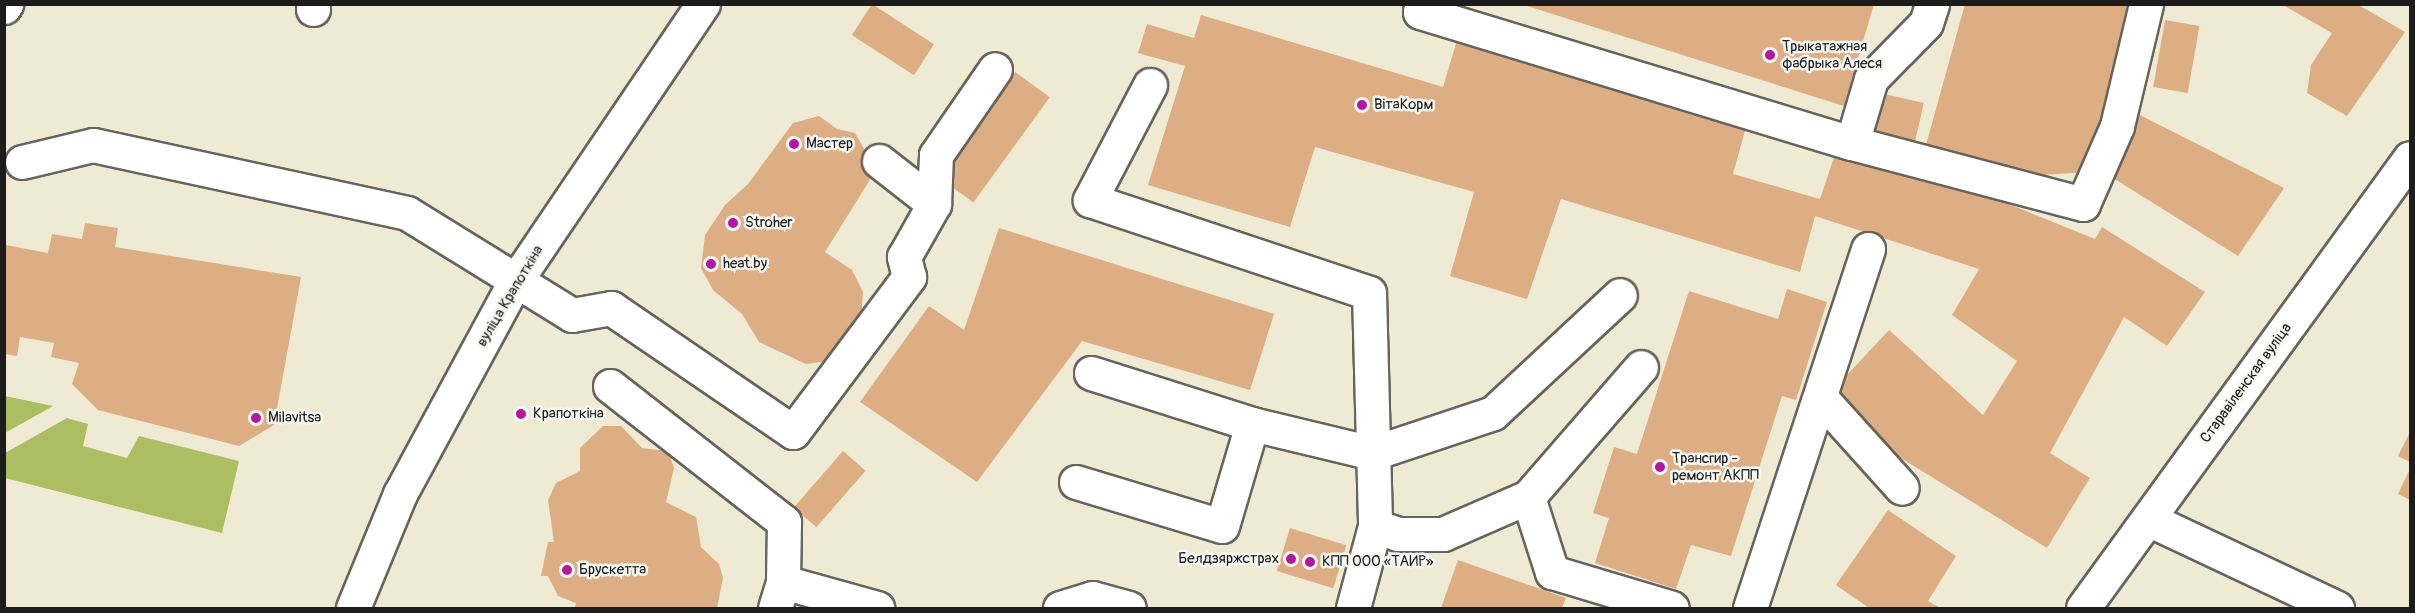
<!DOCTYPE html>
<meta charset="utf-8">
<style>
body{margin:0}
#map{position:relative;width:2415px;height:613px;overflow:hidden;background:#eeead4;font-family:Pangolin,sans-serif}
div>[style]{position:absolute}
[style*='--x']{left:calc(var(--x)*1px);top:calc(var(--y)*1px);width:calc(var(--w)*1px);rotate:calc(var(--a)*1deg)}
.green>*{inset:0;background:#acbe61}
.building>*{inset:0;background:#ddae84;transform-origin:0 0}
.roads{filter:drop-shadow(2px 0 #66645c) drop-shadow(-2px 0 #66645c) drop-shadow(0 2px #66645c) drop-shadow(0 -2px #66645c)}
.minor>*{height:33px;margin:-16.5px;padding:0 16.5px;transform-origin:16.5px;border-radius:16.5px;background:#fff}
.major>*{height:33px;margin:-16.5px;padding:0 16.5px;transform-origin:16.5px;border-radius:16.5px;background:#fff}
.dots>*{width:16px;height:16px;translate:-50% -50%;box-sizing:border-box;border:3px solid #f6f6f2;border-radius:50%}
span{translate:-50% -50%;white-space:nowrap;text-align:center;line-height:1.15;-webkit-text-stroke:5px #f6f6f2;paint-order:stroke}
.poi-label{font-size:15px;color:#1c1c1c}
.left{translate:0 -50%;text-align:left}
.right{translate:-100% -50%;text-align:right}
.street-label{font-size:15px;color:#1c1c1c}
.frame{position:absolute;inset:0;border:6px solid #1c1c1c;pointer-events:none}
</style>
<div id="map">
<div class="green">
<div style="clip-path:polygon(5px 396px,53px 406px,5px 433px)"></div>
<div style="clip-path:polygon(67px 418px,88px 424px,83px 446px,127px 458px,139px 436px,239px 461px,222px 533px,5px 478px,5px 453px)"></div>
</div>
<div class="building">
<div style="left:872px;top:4px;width:74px;height:37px;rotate:33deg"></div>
<div style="clip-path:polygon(1521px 4px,1874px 4px,1844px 106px)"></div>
<div style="clip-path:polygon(1965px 4px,2140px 4px,2092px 172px,2040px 175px,1926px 145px)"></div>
<div style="clip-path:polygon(2281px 4px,2357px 4px,2405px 32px,2347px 116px,2307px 93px,2311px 65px,2332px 33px)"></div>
<div style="clip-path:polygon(1201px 15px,1443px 87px,1457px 40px,1746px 127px,1733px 174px,1820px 199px,1835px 154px,1959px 184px,2095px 239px,2102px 227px,2205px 292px,2167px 346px,2124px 317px,2050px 453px,2090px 478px,2047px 548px,1883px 447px,1833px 390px,1889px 330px,1983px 415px,2017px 361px,1952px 315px,1979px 269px,1815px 216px,1800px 272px,1561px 199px,1527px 299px,1450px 276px,1474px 192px,1315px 147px,1290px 227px,1148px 185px,1185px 66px,1138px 53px,1147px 24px,1194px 38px)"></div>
<div style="left:2165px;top:20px;width:35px;height:68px;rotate:10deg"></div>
<div style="left:1015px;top:72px;width:43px;height:130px;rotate:36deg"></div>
<div style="left:1880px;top:93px;width:45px;height:44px;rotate:13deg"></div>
<div style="clip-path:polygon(2136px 113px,2284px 188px,2238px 256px,2105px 173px)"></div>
<div style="clip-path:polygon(819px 116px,837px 129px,855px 133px,876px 170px,825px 252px,852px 270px,863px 292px,861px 319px,828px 361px,806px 364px,759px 342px,742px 314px,713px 290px,701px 268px,705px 235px,725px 205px,748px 184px,793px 123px)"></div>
<div style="clip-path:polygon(85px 223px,118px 228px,115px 247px,301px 277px,274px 425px,239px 446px,98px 410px,72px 384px,79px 363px,51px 357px,54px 343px,20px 337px,17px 356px,4px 354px,6px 245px,48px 253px,52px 234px,82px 239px)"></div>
<div style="clip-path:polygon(999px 228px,1274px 314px,1250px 390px,1082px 341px,977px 482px,860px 402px,929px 306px,964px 330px)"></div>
<div style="clip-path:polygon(1787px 289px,1827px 302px,1796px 400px,1782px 396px,1731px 556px,1691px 545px,1676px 589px,1595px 563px,1609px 518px,1593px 513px,1614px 447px,1637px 454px,1689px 291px,1778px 319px)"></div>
<div style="clip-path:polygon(603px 426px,621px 426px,642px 448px,668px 451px,674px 468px,666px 502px,696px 517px,701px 547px,719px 564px,723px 578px,717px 608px,575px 608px,576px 603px,558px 596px,548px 576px,541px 576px,548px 542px,554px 542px,548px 500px,556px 483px,580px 471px,580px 448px)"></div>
<div style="clip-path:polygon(2410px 432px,2410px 462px,2398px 456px)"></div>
<div style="left:843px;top:451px;width:30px;height:75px;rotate:41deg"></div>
<div style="clip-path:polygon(2410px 469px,2410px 500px,2398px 494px)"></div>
<div style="clip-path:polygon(1888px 510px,1956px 556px,1928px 601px,1940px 608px,1869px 608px,1836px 585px)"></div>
<div style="left:1290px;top:528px;width:59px;height:45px;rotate:17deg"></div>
<div style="clip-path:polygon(1458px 560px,1566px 598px,1562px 608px,1441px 608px)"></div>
</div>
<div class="roads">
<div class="minor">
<div style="--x:1422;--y:4;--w:8;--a:104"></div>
<div style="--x:1420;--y:12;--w:451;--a:16.9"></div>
<div style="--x:1852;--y:143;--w:67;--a:-73.5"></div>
<div style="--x:1871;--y:79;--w:78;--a:-45.5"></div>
<div style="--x:1926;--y:23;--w:20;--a:-72"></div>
<div style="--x:4;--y:7;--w:4;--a:-56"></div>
<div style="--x:313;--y:9;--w:5;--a:-90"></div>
<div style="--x:1150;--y:85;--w:130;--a:117.6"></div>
<div style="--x:1090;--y:200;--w:294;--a:18.4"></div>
<div style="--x:1369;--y:293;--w:233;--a:88.5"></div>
<div style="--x:1375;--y:526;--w:85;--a:105"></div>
<div style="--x:1852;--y:143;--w:239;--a:14.8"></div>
<div style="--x:2083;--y:204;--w:85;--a:-66.4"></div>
<div style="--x:2117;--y:126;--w:125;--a:-76.6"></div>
<div style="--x:879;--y:161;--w:70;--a:38"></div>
<div style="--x:22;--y:162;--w:73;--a:-13.5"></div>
<div style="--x:93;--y:145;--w:321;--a:12.2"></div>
<div style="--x:407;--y:213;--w:194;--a:31.7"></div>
<div style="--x:572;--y:315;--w:40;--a:-10"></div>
<div style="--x:611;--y:308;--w:220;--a:34.3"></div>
<div style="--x:793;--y:432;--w:194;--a:-53.2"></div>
<div style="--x:909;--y:277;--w:21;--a:-104"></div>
<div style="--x:904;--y:257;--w:61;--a:-60.5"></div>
<div style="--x:934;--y:204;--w:49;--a:-87.7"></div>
<div style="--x:936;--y:155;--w:104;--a:-55.5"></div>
<div style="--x:1091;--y:373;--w:169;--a:17.6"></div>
<div style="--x:610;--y:386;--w:221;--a:38"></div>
<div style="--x:784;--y:522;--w:60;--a:91"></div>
<div style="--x:783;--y:582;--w:27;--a:107"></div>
<div style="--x:1820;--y:397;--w:122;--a:48"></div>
<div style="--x:1076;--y:482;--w:152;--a:16.8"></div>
<div style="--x:1222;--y:526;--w:106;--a:-73.6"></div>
<div style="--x:1252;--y:424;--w:124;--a:13.5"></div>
<div style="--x:1373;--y:453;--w:126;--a:-18.4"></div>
<div style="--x:1493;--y:413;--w:173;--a:-42.9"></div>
<div style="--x:1528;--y:497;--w:79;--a:72.3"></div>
<div style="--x:1552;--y:572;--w:125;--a:16.7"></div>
<div style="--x:2148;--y:519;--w:209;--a:25.2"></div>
<div style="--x:1375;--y:526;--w:24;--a:19"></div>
<div style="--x:1398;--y:534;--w:45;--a:0"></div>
<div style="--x:1443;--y:534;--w:93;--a:-23.5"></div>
<div style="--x:1528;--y:497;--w:172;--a:-49"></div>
<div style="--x:783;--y:582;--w:98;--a:15.5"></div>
<div style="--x:1060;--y:608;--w:34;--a:-17"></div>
<div style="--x:1092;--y:598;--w:38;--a:15"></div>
<div style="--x:1750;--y:608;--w:378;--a:-71.8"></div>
<div style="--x:2083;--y:608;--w:556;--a:-54"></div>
</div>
<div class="major">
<div style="--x:353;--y:608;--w:123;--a:-67.6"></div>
<div style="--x:400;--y:494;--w:240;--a:-61.6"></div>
<div style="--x:514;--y:283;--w:337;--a:-55.9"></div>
</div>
</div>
<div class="dots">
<div style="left:1770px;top:55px;background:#b5179e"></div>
<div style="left:1362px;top:105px;background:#b5179e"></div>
<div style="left:794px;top:144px;background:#b5179e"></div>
<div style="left:733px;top:223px;background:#b5179e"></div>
<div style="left:711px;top:264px;background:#b5179e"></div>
<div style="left:521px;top:414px;background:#b5179e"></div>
<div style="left:256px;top:418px;background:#b5179e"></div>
<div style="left:1660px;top:467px;background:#b5179e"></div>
<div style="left:1291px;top:559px;background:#b5179e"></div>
<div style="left:1310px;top:562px;background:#b5179e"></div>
<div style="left:567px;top:570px;background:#b5179e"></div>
</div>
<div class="poi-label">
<span class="left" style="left:1782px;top:55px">Трыкатажная<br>фабрыка Алеся</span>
<span class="left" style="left:1374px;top:105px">ВітаКорм</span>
<span class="left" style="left:806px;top:144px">Мастер</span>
<span class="left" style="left:745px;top:223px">Stroher</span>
<span class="left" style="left:723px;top:264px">heat.by</span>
<span class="left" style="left:533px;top:414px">Крапоткіна</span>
<span class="left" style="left:268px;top:418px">Milavitsa</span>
<span class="left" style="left:1672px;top:467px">Трансгир -<br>ремонт АКПП</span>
<span class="right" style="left:1279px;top:559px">Белдзяржстрах</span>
<span class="left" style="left:1322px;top:562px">КПП ООО «ТАИР»</span>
<span class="left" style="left:579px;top:570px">Брускетта</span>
</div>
<div class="street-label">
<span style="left:510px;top:296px;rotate:-59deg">вуліца Крапоткіна</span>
<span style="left:2246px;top:383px;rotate:-54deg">Старавіленская вуліца</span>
</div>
<div class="frame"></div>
</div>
